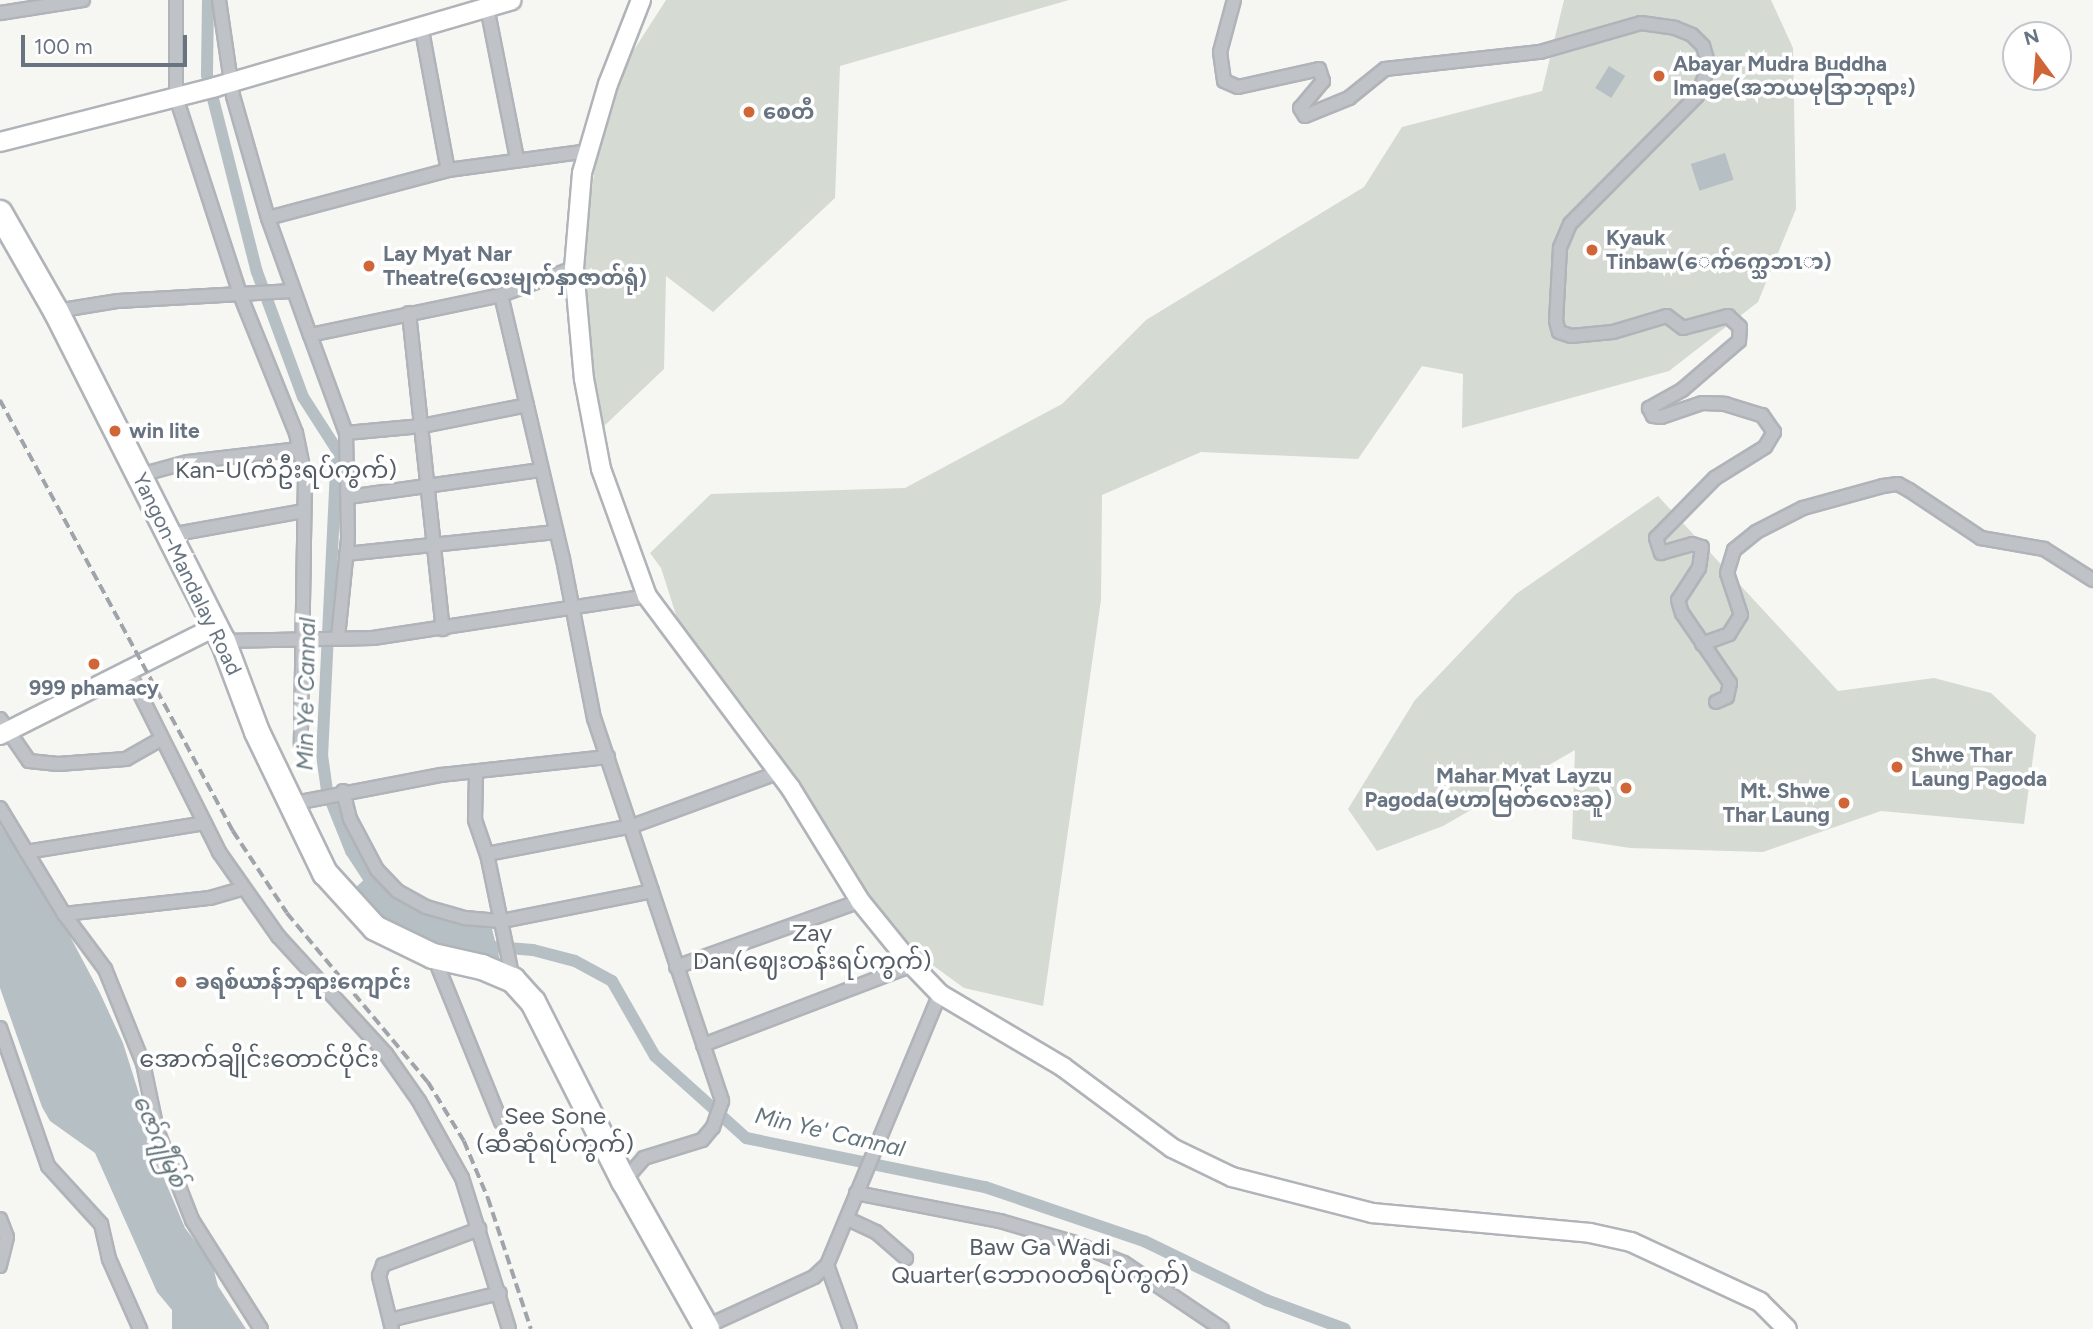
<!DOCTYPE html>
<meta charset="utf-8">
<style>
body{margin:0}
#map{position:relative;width:2093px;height:1329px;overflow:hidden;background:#f6f6f3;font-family:Figtree,"Noto Sans Myanmar",sans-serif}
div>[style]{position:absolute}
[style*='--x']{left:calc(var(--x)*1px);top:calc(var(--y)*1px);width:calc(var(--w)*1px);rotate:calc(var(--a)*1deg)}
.green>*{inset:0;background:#d5dad3}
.water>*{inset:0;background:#b6bfc4;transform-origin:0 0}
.canal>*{height:12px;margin:-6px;padding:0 6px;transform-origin:6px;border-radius:6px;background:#b6bfc4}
.roads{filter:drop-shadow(2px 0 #b0b4b9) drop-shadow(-2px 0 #b0b4b9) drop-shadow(0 2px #b0b4b9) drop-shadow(0 -2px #b0b4b9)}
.street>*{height:12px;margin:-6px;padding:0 6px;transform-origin:6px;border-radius:6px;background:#bfc2c6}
.secondary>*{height:18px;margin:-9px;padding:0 9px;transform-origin:9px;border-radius:9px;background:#fff}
.highway>*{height:24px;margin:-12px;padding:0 12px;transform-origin:12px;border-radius:12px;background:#fff}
.rail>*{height:3.5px;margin-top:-1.75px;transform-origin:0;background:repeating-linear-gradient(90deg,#9fa4aa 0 10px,transparent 0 15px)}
.dots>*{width:19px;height:19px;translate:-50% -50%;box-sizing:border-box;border:4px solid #fff;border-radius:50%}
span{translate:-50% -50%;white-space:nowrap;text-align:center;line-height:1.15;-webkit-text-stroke:7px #fff;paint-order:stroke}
.poi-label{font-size:21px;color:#687481;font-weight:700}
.left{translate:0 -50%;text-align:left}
.right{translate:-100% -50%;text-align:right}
.street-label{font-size:21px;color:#687481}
.water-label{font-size:23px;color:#63757d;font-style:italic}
.quarter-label{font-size:24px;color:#555e67}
.north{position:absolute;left:2002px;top:21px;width:70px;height:70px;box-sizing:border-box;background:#fff;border:2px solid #c3c7cd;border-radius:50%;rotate:344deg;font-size:19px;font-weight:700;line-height:28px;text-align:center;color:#687481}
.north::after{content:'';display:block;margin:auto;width:24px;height:32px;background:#d06538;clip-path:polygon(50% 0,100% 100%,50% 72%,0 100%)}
.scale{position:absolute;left:21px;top:35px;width:166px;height:32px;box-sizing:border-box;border:4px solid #687481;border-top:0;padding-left:9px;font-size:21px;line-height:24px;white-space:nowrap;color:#687481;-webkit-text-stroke:5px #fff;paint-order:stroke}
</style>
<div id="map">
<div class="green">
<div style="clip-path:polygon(666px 0,1069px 0,840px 66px,835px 198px,713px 312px,666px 276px,664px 369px,603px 427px,574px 317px,605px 95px)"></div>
<div style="clip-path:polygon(1564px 0,1771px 0,1793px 48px,1796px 209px,1758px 302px,1669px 371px,1462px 428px,1463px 374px,1422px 366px,1358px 459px,1201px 452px,1102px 495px,1101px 600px,1043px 1006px,964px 988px,883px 929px,770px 740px,677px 618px,661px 568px,650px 553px,711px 494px,905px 488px,1062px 404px,1146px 320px,1364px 187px,1402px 127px,1542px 91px)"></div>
<div style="clip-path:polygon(1658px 496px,1838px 691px,1934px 678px,1991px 693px,2036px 735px,2024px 824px,1881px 811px,1763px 852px,1630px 848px,1572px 839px,1575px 750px,1443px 826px,1377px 851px,1348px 809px,1415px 700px,1516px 594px)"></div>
</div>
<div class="water">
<div style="left:1609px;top:66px;width:19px;height:26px;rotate:32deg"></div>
<div style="left:1725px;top:153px;width:28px;height:36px;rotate:72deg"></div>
<div style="clip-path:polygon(0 825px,54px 906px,100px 993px,123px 1043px,140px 1097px,141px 1124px,185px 1228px,212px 1263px,218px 1286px,246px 1329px,172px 1329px,172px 1310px,157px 1292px,95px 1153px,50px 1121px,42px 1107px,0 988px)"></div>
<div style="clip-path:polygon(368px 876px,399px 901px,420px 912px,492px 929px,500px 960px,443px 948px,406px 931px,368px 907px,354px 889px)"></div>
</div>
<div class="canal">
<div style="--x:208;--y:0;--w:75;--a:90.8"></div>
<div style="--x:207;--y:75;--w:203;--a:75.8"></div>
<div style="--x:257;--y:272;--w:133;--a:69.8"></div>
<div style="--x:303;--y:397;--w:63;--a:57.3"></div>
<div style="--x:337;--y:450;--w:305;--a:92.8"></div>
<div style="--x:322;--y:755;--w:36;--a:82"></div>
<div style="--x:327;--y:791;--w:65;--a:68.2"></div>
<div style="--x:351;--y:851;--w:45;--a:56.7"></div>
<div style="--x:480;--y:946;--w:53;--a:4.3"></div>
<div style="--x:533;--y:950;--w:43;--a:14.7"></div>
<div style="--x:575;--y:961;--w:42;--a:28.4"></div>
<div style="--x:612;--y:981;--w:86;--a:60.2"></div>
<div style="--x:655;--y:1056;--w:122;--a:42"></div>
<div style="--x:746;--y:1138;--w:244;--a:11.6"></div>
<div style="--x:985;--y:1187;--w:168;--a:18.8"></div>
<div style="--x:1144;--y:1241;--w:136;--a:25.8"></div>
<div style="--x:1266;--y:1300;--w:84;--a:20.2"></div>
</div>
<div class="roads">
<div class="street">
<div style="--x:176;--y:0;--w:97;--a:90"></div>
<div style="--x:176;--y:97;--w:210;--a:72"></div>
<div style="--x:241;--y:297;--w:147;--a:68"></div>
<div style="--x:296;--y:433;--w:45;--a:78.4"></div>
<div style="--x:305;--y:477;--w:266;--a:90.9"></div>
<div style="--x:219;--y:0;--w:97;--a:81.7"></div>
<div style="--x:233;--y:96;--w:127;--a:74"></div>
<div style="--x:268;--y:218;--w:124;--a:70.3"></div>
<div style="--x:310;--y:335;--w:195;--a:-11.8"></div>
<div style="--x:501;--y:295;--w:78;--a:-20.3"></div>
<div style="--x:1234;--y:0;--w:54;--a:105.1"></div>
<div style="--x:1220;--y:52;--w:29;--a:82"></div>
<div style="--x:1224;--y:81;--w:15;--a:23"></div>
<div style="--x:1238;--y:87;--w:83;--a:-12.5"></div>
<div style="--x:1319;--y:69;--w:13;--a:72"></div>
<div style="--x:1323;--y:81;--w:35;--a:130"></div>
<div style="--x:1300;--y:108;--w:9;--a:58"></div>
<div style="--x:1305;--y:116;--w:48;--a:-22.2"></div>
<div style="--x:1349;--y:98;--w:46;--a:-38.9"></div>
<div style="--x:1385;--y:69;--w:156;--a:-6.3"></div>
<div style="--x:1540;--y:52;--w:105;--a:-16"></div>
<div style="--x:1641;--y:23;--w:34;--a:8"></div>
<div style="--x:1675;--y:28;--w:18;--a:22"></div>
<div style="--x:1692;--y:35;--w:16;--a:45"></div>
<div style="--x:1703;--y:46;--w:21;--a:73"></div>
<div style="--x:1709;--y:66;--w:32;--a:112"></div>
<div style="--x:1697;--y:96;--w:180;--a:134.8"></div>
<div style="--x:1570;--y:224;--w:26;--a:113"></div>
<div style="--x:1560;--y:248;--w:73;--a:93.1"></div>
<div style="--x:1556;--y:321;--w:11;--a:75"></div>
<div style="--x:1559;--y:332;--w:13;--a:18"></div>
<div style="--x:1571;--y:336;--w:42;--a:-5.4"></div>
<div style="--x:1613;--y:332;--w:56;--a:-16.5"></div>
<div style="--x:1667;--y:316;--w:20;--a:37"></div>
<div style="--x:1683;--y:328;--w:47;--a:-14.9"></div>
<div style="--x:1728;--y:316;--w:16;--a:43"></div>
<div style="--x:1740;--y:327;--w:14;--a:94"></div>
<div style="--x:1739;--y:341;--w:75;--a:139.3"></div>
<div style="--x:1682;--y:390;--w:38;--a:151"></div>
<div style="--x:1649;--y:408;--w:9;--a:63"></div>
<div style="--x:1653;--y:416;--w:8;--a:7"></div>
<div style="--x:1661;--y:417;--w:43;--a:-18.9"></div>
<div style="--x:1702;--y:403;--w:23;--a:2"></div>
<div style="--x:1725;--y:404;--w:39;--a:17"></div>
<div style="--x:1762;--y:415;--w:21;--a:55"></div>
<div style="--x:1774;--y:432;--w:17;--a:121"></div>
<div style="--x:1765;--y:447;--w:59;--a:148.2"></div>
<div style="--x:1715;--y:478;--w:84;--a:134.5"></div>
<div style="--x:1656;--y:538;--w:16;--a:72"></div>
<div style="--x:1661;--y:553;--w:32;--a:-16"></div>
<div style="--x:1692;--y:544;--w:10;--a:17"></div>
<div style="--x:1702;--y:547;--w:21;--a:98"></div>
<div style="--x:1699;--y:568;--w:38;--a:123"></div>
<div style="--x:1678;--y:600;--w:14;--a:73"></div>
<div style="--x:1682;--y:613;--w:85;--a:55.6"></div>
<div style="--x:1730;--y:683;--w:14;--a:102"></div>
<div style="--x:1727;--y:697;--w:12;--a:156"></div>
<div style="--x:487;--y:7;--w:155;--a:78.8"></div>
<div style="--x:0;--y:13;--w:84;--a:-8.9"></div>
<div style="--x:421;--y:25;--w:147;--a:79.5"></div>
<div style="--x:268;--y:218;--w:186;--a:-14.9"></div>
<div style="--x:448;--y:170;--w:141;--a:-7.7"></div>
<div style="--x:501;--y:295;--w:271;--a:76.8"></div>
<div style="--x:563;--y:559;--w:162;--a:79"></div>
<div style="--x:594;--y:718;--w:404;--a:71.5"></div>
<div style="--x:722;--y:1101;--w:28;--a:109"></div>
<div style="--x:713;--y:1127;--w:17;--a:130"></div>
<div style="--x:702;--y:1140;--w:61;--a:162.8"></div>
<div style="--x:644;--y:1158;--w:30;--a:131"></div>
<div style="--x:56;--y:311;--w:63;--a:-9.2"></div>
<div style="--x:118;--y:301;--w:175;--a:-3.3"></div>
<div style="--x:409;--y:313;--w:318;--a:83.9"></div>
<div style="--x:310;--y:335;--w:104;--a:69.8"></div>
<div style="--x:346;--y:433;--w:106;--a:88.9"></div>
<div style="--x:348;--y:539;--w:99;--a:95.8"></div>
<div style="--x:346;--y:433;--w:76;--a:-5.3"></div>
<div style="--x:422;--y:426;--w:107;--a:-11.3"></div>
<div style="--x:140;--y:475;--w:50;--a:-15.2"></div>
<div style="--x:188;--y:462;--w:112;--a:-6.7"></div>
<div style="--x:348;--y:497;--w:195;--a:-8"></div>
<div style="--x:170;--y:535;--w:135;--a:-10.2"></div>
<div style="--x:346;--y:554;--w:211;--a:-6"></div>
<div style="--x:223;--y:641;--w:150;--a:-1.1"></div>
<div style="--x:373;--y:638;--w:277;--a:-8.7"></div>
<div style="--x:1702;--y:644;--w:29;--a:-20"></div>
<div style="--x:1729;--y:634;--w:22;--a:-58"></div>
<div style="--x:1741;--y:615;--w:44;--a:-108.4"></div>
<div style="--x:1727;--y:573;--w:24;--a:-73"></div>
<div style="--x:1734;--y:550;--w:28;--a:-39"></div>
<div style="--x:1756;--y:532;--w:53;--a:-27.1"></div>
<div style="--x:1803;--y:508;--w:83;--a:-15.4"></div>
<div style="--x:1883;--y:486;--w:15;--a:-8"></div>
<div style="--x:1898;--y:484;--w:13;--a:29"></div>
<div style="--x:1909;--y:490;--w:87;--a:33.7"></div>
<div style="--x:1981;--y:538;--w:64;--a:9.9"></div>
<div style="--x:2044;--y:549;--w:58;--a:32.3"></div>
<div style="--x:127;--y:668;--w:206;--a:63.4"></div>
<div style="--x:219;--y:852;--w:103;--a:54.9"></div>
<div style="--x:278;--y:936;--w:160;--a:47.5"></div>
<div style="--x:386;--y:1054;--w:57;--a:54.9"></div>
<div style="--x:419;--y:1101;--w:88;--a:60.8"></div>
<div style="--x:462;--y:1178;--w:158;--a:72.7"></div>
<div style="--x:0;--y:719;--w:51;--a:55.4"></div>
<div style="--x:29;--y:761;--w:29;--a:6"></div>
<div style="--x:58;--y:764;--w:68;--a:-4.2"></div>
<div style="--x:126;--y:759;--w:40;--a:-29.7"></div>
<div style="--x:476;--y:773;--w:47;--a:91.2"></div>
<div style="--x:475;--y:820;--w:36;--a:71"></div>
<div style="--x:487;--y:854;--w:129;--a:78.3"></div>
<div style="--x:343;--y:791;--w:29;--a:76"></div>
<div style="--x:350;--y:819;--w:58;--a:62.1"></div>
<div style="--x:377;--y:870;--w:29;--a:46"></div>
<div style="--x:397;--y:891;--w:33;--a:29"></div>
<div style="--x:426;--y:907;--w:41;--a:15.8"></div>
<div style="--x:465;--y:918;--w:37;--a:5"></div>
<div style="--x:502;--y:921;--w:153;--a:-11.3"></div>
<div style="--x:290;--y:804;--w:154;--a:-10.9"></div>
<div style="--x:441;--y:775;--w:168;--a:-6.2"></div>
<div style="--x:0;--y:808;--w:124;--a:58.9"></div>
<div style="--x:64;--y:914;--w:69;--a:53.3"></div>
<div style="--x:105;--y:969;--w:101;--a:68"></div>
<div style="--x:143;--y:1063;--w:68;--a:78.2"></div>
<div style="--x:157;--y:1130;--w:97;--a:68.7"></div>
<div style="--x:192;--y:1220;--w:129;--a:57.7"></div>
<div style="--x:26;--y:852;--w:181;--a:-9.2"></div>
<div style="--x:487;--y:854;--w:148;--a:-10.9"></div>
<div style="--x:632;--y:826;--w:154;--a:-20.1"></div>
<div style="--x:64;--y:914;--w:147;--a:-6.3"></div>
<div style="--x:210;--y:898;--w:35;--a:-16"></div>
<div style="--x:434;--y:957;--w:178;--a:67.9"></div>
<div style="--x:676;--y:967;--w:195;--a:-19.7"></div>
<div style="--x:0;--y:1028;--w:146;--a:70.8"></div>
<div style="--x:48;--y:1166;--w:79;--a:47.6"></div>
<div style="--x:101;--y:1224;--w:36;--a:77"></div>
<div style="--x:109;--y:1259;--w:77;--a:66.1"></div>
<div style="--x:703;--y:1045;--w:224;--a:-20.9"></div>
<div style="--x:856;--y:1193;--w:147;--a:11"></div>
<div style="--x:1000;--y:1221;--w:75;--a:16.3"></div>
<div style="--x:1072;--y:1242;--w:56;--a:22"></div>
<div style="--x:1124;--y:1263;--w:118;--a:34"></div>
<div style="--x:0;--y:1219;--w:19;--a:69"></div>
<div style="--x:7;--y:1237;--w:30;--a:104"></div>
<div style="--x:850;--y:1220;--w:29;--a:25"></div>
<div style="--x:876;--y:1232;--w:40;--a:41"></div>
<div style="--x:827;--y:1265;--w:68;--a:70.2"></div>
<div style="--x:390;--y:1320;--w:113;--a:-13.8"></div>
<div style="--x:705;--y:1327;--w:120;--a:-24.6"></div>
<div style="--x:814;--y:1277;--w:18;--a:-43"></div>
<div style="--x:827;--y:1265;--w:294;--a:-67.4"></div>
<div style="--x:392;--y:1329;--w:55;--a:-103.8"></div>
<div style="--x:379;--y:1276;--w:12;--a:-70"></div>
<div style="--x:383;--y:1265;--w:103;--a:-20.6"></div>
</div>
<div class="secondary">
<div style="--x:641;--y:0;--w:90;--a:111.4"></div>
<div style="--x:608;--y:84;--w:93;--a:106.3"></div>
<div style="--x:582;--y:173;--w:95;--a:94.8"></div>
<div style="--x:574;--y:268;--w:111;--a:84.9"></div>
<div style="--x:584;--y:379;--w:92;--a:79.3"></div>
<div style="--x:601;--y:469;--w:135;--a:70.1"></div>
<div style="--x:647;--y:596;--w:239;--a:53.2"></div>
<div style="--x:790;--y:787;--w:134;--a:58.4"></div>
<div style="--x:860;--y:901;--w:82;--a:50.9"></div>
<div style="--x:912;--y:965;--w:40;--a:46"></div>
<div style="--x:940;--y:994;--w:143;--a:30.7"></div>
<div style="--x:1063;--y:1067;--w:136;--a:36.6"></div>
<div style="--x:1172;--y:1148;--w:67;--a:25.8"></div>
<div style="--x:1232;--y:1177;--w:145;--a:14.4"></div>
<div style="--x:1372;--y:1213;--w:219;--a:5.2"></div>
<div style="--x:1590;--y:1233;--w:42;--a:12.4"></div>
<div style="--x:1631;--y:1242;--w:142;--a:24.9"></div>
<div style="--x:1760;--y:1302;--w:38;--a:45"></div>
<div style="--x:0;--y:142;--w:222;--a:-14.3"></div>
<div style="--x:215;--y:87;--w:309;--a:-16.3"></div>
<div style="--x:0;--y:735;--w:241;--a:-26.7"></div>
</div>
<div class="highway">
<div style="--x:0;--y:213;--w:113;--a:60.3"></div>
<div style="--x:56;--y:311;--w:370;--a:63.2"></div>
<div style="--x:223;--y:641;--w:97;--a:69.5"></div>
<div style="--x:257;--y:732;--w:157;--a:64.3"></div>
<div style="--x:325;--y:873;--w:74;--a:47.7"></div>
<div style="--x:375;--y:928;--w:64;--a:25.8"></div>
<div style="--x:433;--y:956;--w:50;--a:12.7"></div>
<div style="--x:482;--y:967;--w:34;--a:23"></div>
<div style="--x:513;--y:980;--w:30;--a:48"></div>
<div style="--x:533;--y:1002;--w:201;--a:63.1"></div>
<div style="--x:624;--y:1181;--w:170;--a:60.7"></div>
</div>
</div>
<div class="rail">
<div style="--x:0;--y:400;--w:490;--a:61.6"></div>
<div style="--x:233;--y:831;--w:98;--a:56.6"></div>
<div style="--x:287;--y:913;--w:220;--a:50.2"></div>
<div style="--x:428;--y:1082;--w:69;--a:58.6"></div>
<div style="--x:464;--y:1141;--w:62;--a:67.2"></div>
<div style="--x:488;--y:1198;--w:138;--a:71.8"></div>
</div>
<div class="dots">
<div style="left:1659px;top:76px;background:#d06538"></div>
<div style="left:749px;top:112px;background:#d06538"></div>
<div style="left:1592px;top:250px;background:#d06538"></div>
<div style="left:369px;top:266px;background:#d06538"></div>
<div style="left:115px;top:431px;background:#d06538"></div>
<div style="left:94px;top:664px;background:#d06538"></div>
<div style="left:1897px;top:767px;background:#d06538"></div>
<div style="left:1626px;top:788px;background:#d06538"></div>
<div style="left:1844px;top:803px;background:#d06538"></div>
<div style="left:181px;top:982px;background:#d06538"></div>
</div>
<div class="poi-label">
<span class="left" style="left:1673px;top:76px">Abayar Mudra Buddha<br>Image(အဘယမုဒြာဘုရား)</span>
<span class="left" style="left:763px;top:112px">စေတီ</span>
<span class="left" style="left:1606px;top:250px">Kyauk<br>Tinbaw(ေက်က္သေဘၤာ)</span>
<span class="left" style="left:383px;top:266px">Lay Myat Nar<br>Theatre(လေးမျက်နှာဇာတ်ရုံ)</span>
<span class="left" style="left:129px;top:431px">win lite</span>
<span style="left:94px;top:688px">999 phamacy</span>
<span class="left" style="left:1911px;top:767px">Shwe Thar<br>Laung Pagoda</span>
<span class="right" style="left:1612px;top:788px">Mahar Myat Layzu<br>Pagoda(မဟာမြတ်လေးဆူ)</span>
<span class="right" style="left:1830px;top:803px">Mt. Shwe<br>Thar Laung</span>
<span class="left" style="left:195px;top:982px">ခရစ်ယာန်ဘုရားကျောင်း</span>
</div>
<div class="street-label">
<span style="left:187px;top:574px;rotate:64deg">Yangon-Mandalay Road</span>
</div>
<div class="water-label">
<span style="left:306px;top:694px;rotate:-89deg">Min Ye' Cannal</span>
<span style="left:830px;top:1132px;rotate:13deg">Min Ye' Cannal</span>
<span style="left:160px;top:1141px;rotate:66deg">ဇော်ဂျီမြစ်</span>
</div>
<div class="quarter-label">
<span style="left:286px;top:470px">Kan-U(ကံဦးရပ်ကွက်)</span>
<span style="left:812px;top:947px">Zay<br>Dan(ဈေးတန်းရပ်ကွက်)</span>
<span style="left:259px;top:1059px">အောက်ချိုင်းတောင်ပိုင်း</span>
<span style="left:555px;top:1130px">See Sone<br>(ဆီဆုံရပ်ကွက်)</span>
<span style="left:1040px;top:1261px">Baw Ga Wadi<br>Quarter(ဘောဂ၀တီရပ်ကွက်)</span>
</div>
<div class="north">N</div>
<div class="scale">100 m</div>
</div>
